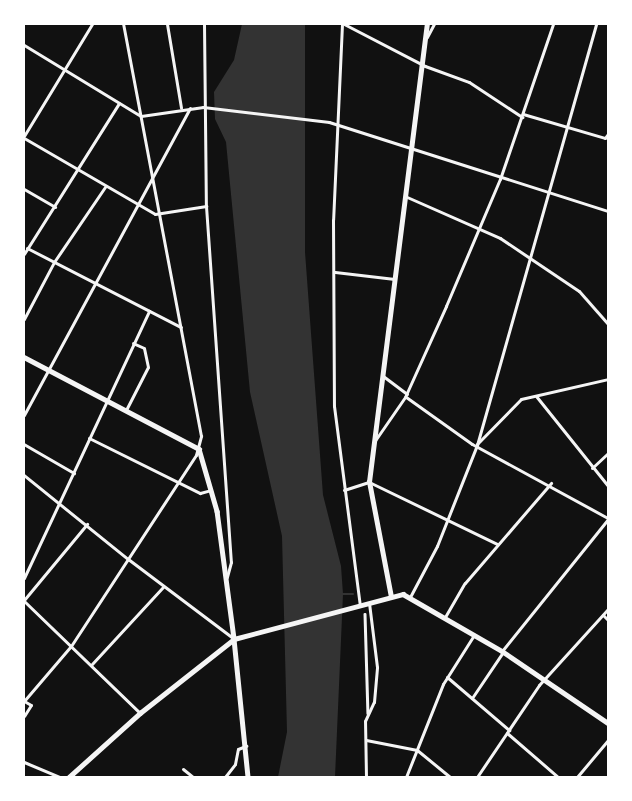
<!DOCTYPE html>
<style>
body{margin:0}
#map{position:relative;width:632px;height:801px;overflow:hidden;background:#111;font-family:"Space Grotesk",sans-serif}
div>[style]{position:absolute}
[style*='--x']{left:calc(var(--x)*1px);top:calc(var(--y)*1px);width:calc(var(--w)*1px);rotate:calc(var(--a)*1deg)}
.water>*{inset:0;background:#333}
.stream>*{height:2px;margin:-1px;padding:0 1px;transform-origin:1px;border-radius:1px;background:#333}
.pedestrian>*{height:2.5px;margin:-1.25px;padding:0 1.25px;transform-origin:1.25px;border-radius:1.25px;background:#f5f5f5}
.minor>*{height:3px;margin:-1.5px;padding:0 1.5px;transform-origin:1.5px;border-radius:1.5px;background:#f5f5f5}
.secondary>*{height:4.5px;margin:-2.25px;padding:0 2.25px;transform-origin:2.25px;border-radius:2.25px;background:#f5f5f5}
.primary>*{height:4.5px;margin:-2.25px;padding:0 2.25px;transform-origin:2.25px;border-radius:2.25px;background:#f5f5f5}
span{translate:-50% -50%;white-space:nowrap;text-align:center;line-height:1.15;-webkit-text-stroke:4px #fff;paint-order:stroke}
.frame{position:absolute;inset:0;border:25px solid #fff;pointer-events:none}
</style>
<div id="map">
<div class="water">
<div style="clip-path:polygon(242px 24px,305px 24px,305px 252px,323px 495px,341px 566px,343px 594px,335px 777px,278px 777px,287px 732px,282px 536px,250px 392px,226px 142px,215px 119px,214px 92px,234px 60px)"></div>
</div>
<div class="stream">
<div style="--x:341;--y:594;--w:12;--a:0"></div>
</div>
<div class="pedestrian">
<div style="--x:24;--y:444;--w:58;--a:30.1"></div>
<div style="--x:24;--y:475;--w:134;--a:38.9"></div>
<div style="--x:365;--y:614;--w:99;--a:88.3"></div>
</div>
<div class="minor">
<div style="--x:167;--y:24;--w:85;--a:80.5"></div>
<div style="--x:204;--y:24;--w:182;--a:89.4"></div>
<div style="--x:206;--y:206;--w:357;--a:86"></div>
<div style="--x:231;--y:562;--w:16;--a:105"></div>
<div style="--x:342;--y:24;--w:196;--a:92.6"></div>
<div style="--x:333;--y:220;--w:186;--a:89.7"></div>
<div style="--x:334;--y:406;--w:201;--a:82.6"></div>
<div style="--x:344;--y:24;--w:91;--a:27.4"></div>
<div style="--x:425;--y:66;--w:47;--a:20"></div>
<div style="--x:469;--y:82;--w:64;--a:33.4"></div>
<div style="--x:427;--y:37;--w:15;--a:-62"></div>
<div style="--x:24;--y:45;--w:137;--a:31.3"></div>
<div style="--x:141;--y:116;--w:63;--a:-8.3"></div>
<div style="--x:203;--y:107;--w:127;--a:6.8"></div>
<div style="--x:329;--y:122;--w:293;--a:17.7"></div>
<div style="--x:523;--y:114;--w:85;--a:16.3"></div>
<div style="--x:605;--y:138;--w:5;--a:-53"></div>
<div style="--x:24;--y:136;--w:131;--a:-58.7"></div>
<div style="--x:24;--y:138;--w:151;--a:30.1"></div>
<div style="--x:155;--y:214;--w:52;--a:-8.9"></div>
<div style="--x:24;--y:189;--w:36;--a:30"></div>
<div style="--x:407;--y:197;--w:102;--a:23.8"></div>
<div style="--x:500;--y:238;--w:95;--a:33.9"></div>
<div style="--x:579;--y:291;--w:44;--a:48.7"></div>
<div style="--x:27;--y:248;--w:173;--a:27.2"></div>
<div style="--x:24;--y:254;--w:178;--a:-57.8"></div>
<div style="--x:335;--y:272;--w:60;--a:6.7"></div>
<div style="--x:24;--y:319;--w:64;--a:-62.2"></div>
<div style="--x:54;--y:262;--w:91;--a:-55.8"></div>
<div style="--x:383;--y:376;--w:30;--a:37"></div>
<div style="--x:536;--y:396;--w:115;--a:51.3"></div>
<div style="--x:406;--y:397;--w:81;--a:35.5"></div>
<div style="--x:472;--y:444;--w:155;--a:28.6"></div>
<div style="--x:126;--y:410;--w:48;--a:-62.9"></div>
<div style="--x:148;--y:367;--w:19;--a:-102"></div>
<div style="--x:144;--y:348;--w:12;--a:-156"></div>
<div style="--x:24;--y:415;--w:349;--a:-61.6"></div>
<div style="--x:89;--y:438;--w:124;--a:26.4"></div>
<div style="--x:200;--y:493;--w:11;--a:-15"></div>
<div style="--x:374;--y:442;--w:55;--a:-55.4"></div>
<div style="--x:405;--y:397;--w:100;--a:-65.7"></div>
<div style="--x:446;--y:306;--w:138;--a:-67"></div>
<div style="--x:500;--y:179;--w:164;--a:-71.1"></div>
<div style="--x:477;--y:444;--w:63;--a:-45.6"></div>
<div style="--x:521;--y:399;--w:89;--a:-12.9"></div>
<div style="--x:592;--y:468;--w:22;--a:-43"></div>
<div style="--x:344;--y:490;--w:26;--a:-18"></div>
<div style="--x:369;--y:482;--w:142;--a:25.8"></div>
<div style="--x:128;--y:559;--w:133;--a:37"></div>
<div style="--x:24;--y:578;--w:295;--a:-64.9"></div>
<div style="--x:410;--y:597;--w:58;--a:-62.1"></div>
<div style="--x:437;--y:546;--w:109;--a:-68.4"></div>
<div style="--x:477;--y:445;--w:437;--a:-74.2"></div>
<div style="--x:24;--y:600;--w:99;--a:-50.3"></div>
<div style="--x:24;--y:601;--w:161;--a:44"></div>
<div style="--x:603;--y:615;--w:7;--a:45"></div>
<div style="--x:445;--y:617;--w:39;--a:-60"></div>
<div style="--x:465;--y:583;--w:132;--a:-49.3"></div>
<div style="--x:502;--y:651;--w:169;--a:-51.2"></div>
<div style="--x:92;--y:664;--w:105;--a:-47.3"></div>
<div style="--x:447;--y:677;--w:82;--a:40.5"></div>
<div style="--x:472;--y:698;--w:55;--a:-56"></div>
<div style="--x:24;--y:701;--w:72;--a:-49.5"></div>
<div style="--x:71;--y:646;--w:228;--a:-56.8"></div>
<div style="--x:196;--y:455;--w:20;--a:-75"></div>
<div style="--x:201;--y:436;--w:419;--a:-100.7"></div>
<div style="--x:24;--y:701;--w:8;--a:30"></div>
<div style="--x:31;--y:705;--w:13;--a:122"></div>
<div style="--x:507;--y:733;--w:67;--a:40.8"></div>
<div style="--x:366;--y:740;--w:52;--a:11.1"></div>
<div style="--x:417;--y:750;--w:43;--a:39.3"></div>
<div style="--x:24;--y:762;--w:39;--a:23"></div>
<div style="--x:183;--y:769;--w:13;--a:39"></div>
<div style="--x:225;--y:777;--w:16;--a:-52"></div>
<div style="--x:235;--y:764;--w:15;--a:-79"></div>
<div style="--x:238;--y:749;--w:9;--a:-21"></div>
<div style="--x:366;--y:777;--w:56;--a:-91"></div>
<div style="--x:365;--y:721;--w:21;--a:-65"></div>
<div style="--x:374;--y:702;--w:35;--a:-85"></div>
<div style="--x:377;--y:667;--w:64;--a:-97.1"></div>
<div style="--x:406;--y:777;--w:100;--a:-68.3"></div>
<div style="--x:443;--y:684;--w:58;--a:-57.7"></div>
<div style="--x:477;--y:777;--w:111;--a:-56"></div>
<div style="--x:539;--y:685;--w:103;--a:-47.8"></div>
<div style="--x:577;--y:777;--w:48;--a:-50"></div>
</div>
<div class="secondary">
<div style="--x:391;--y:597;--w:117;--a:-100.8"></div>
<div style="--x:369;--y:482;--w:462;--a:-82.8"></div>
<div style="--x:234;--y:639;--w:139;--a:84.2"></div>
</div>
<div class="primary">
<div style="--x:24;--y:357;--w:198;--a:27.7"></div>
<div style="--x:199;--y:449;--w:65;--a:73.8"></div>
<div style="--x:217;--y:511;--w:129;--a:82.4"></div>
<div style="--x:69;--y:777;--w:96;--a:-42"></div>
<div style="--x:140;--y:713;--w:120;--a:-38.2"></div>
<div style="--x:234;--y:639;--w:175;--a:-14.9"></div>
<div style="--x:403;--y:594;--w:114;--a:29.9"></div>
<div style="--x:502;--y:651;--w:128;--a:34.2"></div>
</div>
<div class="frame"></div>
</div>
